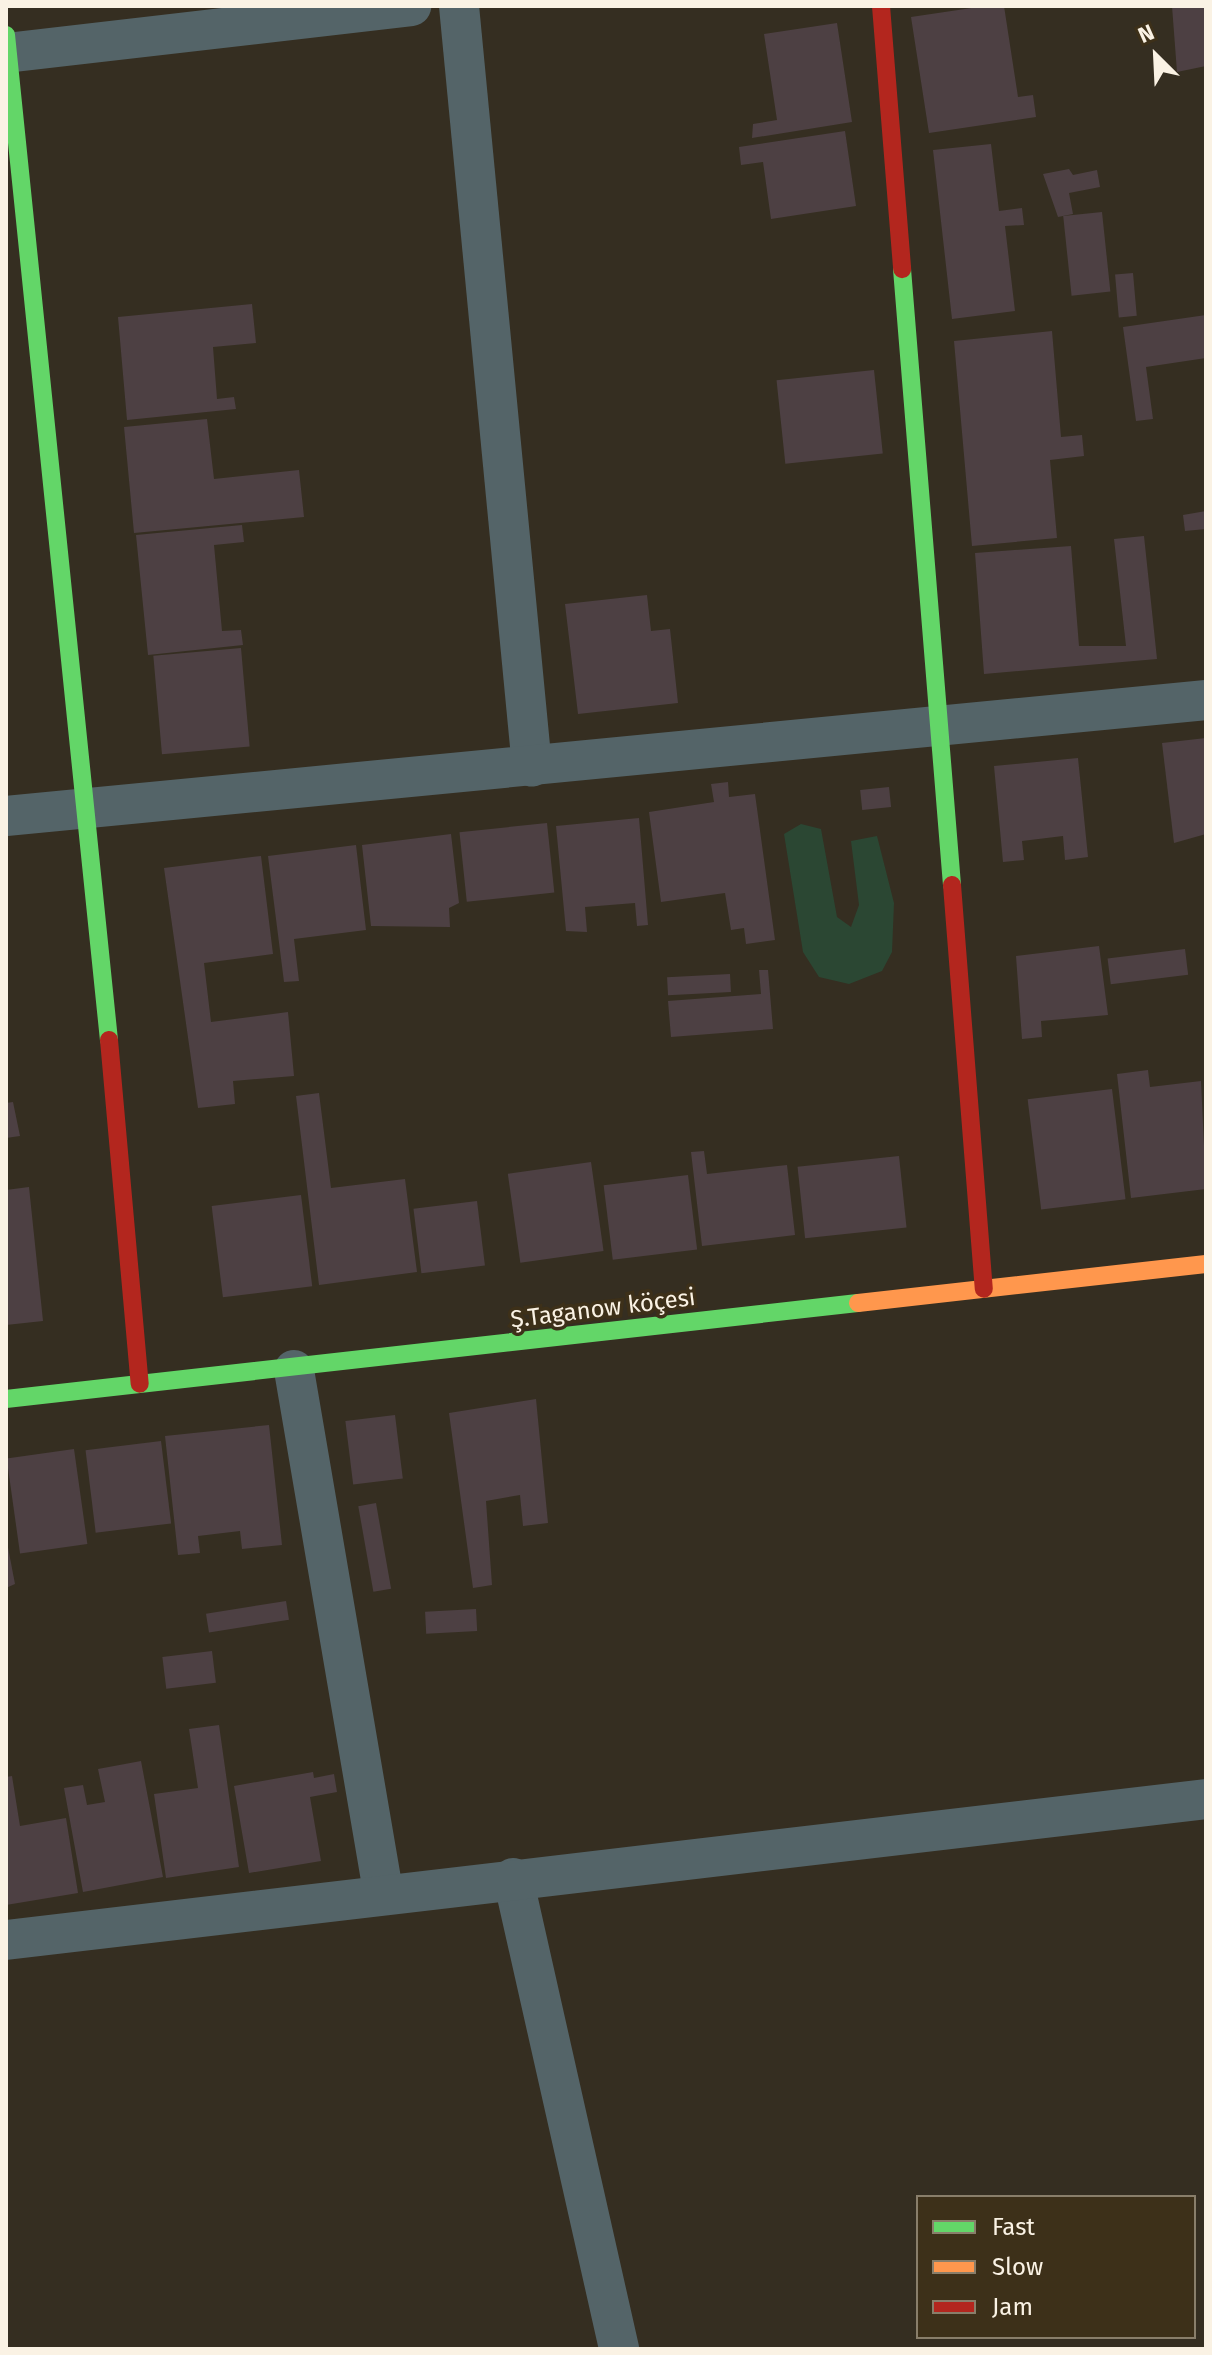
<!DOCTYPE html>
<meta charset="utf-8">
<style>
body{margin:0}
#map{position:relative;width:1212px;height:2355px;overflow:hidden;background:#352e21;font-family:"Fira Sans",sans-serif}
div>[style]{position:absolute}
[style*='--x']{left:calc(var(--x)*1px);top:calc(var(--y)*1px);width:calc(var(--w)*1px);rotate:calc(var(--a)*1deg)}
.green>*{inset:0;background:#2b4733}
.building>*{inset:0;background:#4d4043;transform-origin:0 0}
.street>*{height:40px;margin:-20px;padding:0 20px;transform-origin:20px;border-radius:20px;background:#546468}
.fast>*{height:18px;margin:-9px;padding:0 9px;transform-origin:9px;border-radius:9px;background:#63d668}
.slow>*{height:18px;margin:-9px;padding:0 9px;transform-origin:9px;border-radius:9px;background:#ff974d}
.jam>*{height:18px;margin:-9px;padding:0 9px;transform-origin:9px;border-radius:9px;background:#b3261e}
span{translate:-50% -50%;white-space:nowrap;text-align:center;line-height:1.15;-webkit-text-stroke:7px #3d3019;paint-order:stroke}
.street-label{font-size:24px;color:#faf2e4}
.frame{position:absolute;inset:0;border:8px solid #faf2e4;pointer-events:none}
.legend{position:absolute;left:916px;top:2195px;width:280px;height:144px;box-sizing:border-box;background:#3d3019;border:2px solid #897e6a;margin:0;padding:10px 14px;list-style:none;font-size:24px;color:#faf2e4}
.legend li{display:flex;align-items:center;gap:16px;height:40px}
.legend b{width:40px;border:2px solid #897e6a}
.north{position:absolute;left:1116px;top:16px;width:80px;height:80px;-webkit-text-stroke:6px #3d3019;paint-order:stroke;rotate:336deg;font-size:22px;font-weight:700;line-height:32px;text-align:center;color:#faf2e4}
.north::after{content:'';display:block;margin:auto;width:28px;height:36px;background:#faf2e4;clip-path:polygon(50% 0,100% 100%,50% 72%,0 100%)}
</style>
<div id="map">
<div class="green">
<div style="clip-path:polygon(801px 824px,821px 829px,837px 917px,851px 927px,859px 905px,851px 841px,877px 836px,894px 903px,892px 952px,882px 971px,849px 984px,819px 977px,803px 952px,784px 834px)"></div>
</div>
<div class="building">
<div style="clip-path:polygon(985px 6px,1004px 6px,1018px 97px,1033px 95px,1036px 117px,929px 133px,911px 17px)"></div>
<div style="clip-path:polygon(1172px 6px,1206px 6px,1206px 66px,1177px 72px)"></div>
<div style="clip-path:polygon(837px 23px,852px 122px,752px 138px,753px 124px,777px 120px,764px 34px)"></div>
<div style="clip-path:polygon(845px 131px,856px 206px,771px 219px,763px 162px,741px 165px,739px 147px)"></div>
<div style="clip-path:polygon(991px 144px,999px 211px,1022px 208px,1024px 225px,1005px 226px,1015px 311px,952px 319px,933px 150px)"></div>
<div style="clip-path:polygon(1069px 169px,1073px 175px,1097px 170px,1100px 187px,1069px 193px,1073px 214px,1058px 217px,1043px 174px)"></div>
<div style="left:1102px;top:212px;width:80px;height:39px;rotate:84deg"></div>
<div style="left:1133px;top:273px;width:43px;height:18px;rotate:85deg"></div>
<div style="clip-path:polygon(252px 304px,256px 343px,213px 347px,217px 399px,234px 397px,236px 409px,127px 420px,118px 317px)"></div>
<div style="clip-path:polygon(1206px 315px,1206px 358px,1146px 367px,1153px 419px,1136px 421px,1123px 327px)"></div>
<div style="clip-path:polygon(1052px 331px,1061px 437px,1082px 435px,1084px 456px,1050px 460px,1057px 538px,972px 546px,954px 341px)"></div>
<div style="left:874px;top:370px;width:84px;height:98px;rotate:84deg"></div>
<div style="clip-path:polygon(207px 419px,214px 479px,299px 470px,304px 517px,134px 533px,124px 427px)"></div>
<div style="clip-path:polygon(1206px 511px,1206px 529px,1185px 531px,1183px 515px)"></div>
<div style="clip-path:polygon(242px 525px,244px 542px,214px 545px,222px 631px,241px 630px,243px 645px,148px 655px,136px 535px)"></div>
<div style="clip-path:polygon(1144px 536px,1157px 659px,984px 674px,975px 553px,1071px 546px,1079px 646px,1126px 646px,1114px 539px)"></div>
<div style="clip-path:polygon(647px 595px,651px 631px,670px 629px,678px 703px,578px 714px,565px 604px)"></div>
<div style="left:241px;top:648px;width:99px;height:88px;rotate:85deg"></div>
<div style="clip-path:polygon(1206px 738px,1206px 834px,1174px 843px,1162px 743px)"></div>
<div style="clip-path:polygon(1078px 758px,1088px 857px,1065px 860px,1063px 836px,1022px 841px,1024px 860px,1003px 862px,994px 766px)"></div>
<div style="clip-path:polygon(728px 782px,729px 797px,755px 794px,775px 940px,746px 944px,744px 928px,731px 930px,725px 893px,661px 902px,649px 812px,714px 802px,711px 784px)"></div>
<div style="left:889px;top:787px;width:20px;height:29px;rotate:84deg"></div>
<div style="clip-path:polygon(639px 818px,648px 925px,637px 926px,635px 903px,585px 907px,587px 932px,566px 931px,556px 826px)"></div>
<div style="left:547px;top:823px;width:70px;height:88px;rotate:84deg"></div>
<div style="clip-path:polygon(451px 834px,459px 903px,449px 908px,450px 927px,371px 926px,362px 845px)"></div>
<div style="clip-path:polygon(356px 845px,366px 930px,294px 939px,299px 981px,284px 982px,268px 856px)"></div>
<div style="clip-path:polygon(261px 856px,273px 954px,204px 963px,211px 1022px,288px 1012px,294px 1076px,233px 1081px,235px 1104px,198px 1108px,164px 868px)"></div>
<div style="clip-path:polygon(1099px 946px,1108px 1015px,1041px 1021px,1042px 1037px,1022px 1039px,1016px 956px)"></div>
<div style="left:1185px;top:949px;width:26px;height:78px;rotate:83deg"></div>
<div style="clip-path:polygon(759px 970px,768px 970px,773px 1029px,671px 1037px,668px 1001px,761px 994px)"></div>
<div style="left:730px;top:974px;width:18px;height:63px;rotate:87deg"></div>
<div style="clip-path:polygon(1148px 1070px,1150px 1087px,1201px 1081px,1206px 1189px,1131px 1198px,1117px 1074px)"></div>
<div style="left:1112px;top:1089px;width:111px;height:85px;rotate:83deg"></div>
<div style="clip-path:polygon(319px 1093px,331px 1188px,405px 1179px,417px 1272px,319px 1285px,296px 1096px)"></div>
<div style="clip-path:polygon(13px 1102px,20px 1136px,6px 1138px,6px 1103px)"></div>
<div style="clip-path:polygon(704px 1151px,707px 1174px,787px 1165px,795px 1235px,702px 1246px,691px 1152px)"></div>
<div style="left:899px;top:1156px;width:72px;height:102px;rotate:84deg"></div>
<div style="left:591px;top:1162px;width:90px;height:84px;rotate:82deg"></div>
<div style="left:688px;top:1175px;width:75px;height:85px;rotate:83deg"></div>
<div style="clip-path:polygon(29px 1187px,43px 1321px,6px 1325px,6px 1190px)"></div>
<div style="left:301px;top:1195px;width:92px;height:90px;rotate:83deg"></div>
<div style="left:477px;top:1201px;width:65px;height:64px;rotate:83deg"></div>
<div style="clip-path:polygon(536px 1399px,548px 1523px,523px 1526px,520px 1495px,486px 1501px,492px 1585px,473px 1588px,449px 1413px)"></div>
<div style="left:395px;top:1415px;width:64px;height:50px;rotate:83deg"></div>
<div style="clip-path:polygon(269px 1425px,282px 1545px,242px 1549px,240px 1531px,198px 1536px,200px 1553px,178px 1555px,165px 1436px)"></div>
<div style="left:161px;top:1441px;width:83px;height:76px;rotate:83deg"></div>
<div style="left:74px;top:1449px;width:96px;height:68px;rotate:82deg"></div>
<div style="left:376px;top:1503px;width:87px;height:18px;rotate:80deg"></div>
<div style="clip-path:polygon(6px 1537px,15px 1584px,6px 1588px)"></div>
<div style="left:286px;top:1601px;width:19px;height:81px;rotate:81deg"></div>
<div style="left:476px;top:1609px;width:22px;height:51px;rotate:87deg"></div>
<div style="left:212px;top:1651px;width:32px;height:50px;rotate:83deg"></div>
<div style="clip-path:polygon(219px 1725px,239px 1867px,166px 1878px,154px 1794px,198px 1788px,189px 1729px)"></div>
<div style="clip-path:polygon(141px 1761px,163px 1877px,83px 1892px,64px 1788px,83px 1785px,87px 1805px,105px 1802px,98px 1769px)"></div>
<div style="clip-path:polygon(313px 1772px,314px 1778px,334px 1774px,337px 1792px,310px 1797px,321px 1861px,249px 1873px,234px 1786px)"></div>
<div style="clip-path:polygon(12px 1776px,20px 1826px,66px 1818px,78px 1893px,6px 1905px,6px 1777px)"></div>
</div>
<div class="street">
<div style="--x:459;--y:6;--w:764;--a:84.52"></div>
<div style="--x:6;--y:53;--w:408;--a:-6.6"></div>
<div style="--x:6;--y:816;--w:1206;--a:-5.52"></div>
<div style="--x:294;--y:1370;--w:529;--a:80.31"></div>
<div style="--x:513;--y:1878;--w:483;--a:77.3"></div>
<div style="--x:6;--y:1940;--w:1208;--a:-6.7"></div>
</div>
<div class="fast">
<div style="--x:6;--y:35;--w:1010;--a:84.15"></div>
<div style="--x:902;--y:269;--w:618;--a:85.36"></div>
<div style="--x:6;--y:1399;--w:857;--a:-6.43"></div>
</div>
<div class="slow">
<div style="--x:858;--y:1303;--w:350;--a:-6.4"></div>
</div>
<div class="jam">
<div style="--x:881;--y:6;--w:264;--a:85.4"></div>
<div style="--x:952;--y:885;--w:405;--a:85.5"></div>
<div style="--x:109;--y:1040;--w:345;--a:84.9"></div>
</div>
<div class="street-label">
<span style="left:603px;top:1309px;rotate:-7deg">Ş.Taganow köçesi</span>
</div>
<div class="frame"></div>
<ul class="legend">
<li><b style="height:10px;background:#63d668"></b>Fast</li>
<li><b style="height:10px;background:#ff974d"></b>Slow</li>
<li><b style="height:10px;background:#b3261e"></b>Jam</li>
</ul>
<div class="north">N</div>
</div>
